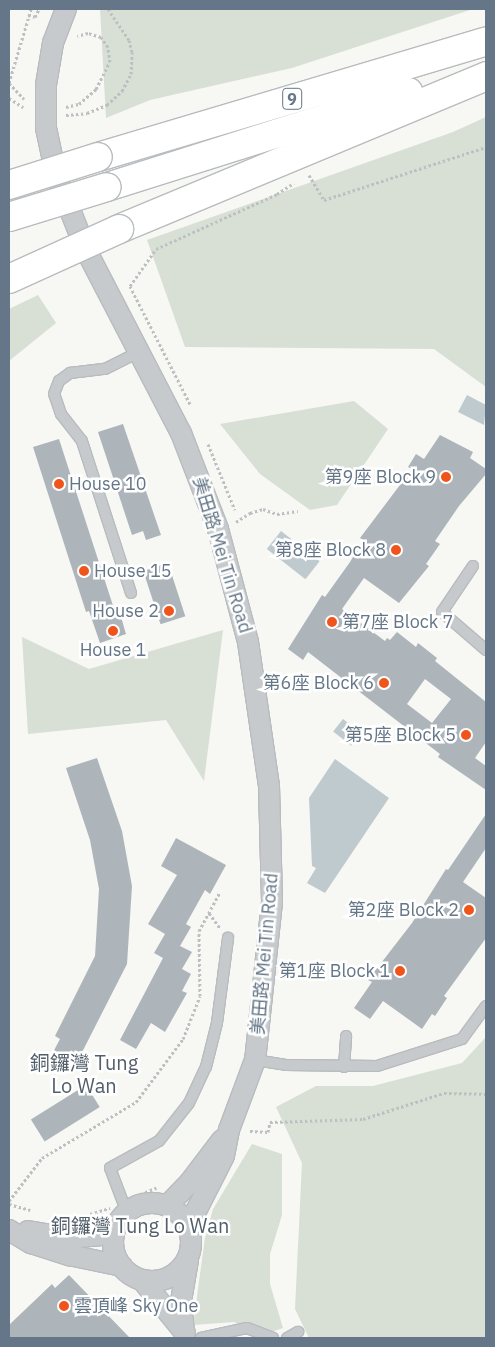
<!DOCTYPE html>
<meta charset="utf-8">
<style>
body{margin:0}
#map{position:relative;width:495px;height:1347px;overflow:hidden;background:#f7f7f3;font-family:"IBM Plex Sans","Noto Sans TC",sans-serif}
div>[style]{position:absolute}
[style*='--x']{left:calc(var(--x)*1px);top:calc(var(--y)*1px);width:calc(var(--w)*1px);rotate:calc(var(--a)*1deg)}
.green>*{inset:0;background:#d8dfd4}
.water>*{inset:0;background:#bfcacf;transform-origin:0 0}
.building>*{inset:0;background:#adb5bb;transform-origin:0 0}
.path>*{height:3px;margin-top:-1.5px;transform-origin:0;background:repeating-linear-gradient(90deg,#bdc0c2 0 2.5px,transparent 0 5px)}
.roads{filter:drop-shadow(1px 0 #b8bcbf) drop-shadow(-1px 0 #b8bcbf) drop-shadow(0 1px #b8bcbf) drop-shadow(0 -1px #b8bcbf)}
.lane>*{height:10px;margin:-5px;padding:0 5px;transform-origin:5px;border-radius:5px;background:#c6cacd}
.street>*{height:20px;margin:-10px;padding:0 10px;transform-origin:10px;border-radius:10px;background:#c6cacd}
.street>.ring{margin:-10px;padding:0;box-sizing:content-box;background:none;border:20px solid #c6cacd;border-radius:50%}
.highway>*{height:28px;margin:-14px;padding:0 14px;transform-origin:14px;border-radius:14px;background:#fff}
.bridges{filter:drop-shadow(1px 0 #b8bcbf) drop-shadow(-1px 0 #b8bcbf) drop-shadow(0 1px #b8bcbf) drop-shadow(0 -1px #b8bcbf)}
.highway-bridge>*{height:28px;margin:-14px;padding:0 14px;transform-origin:14px;border-radius:14px;background:#fff}
.dots>*{width:14px;height:14px;translate:-50% -50%;box-sizing:border-box;border:2px solid #fff;border-radius:50%}
span{translate:-50% -50%;white-space:nowrap;text-align:center;line-height:1.15;-webkit-text-stroke:5px #fff;paint-order:stroke}
.shield-label span{padding:1px 4px;background:#fff;border:1px solid;border-radius:4px;-webkit-text-stroke-width:0}
.shield-label{font-size:16px;color:#647687;font-weight:700}
.poi-label{font-size:18px;color:#647687}
.right{translate:-100% -50%;text-align:right}
.left{translate:0 -50%;text-align:left}
.street-label{font-size:18px;color:#647687}
.quarter-label{font-size:20px;color:#525f6b}
.frame{position:absolute;inset:0;border:10px solid #647687;pointer-events:none}
</style>
<div id="map">
<div class="green">
<div style="clip-path:polygon(100px 9px,473px 9px,292px 68px,150px 100px,106px 118px)"></div>
<div style="clip-path:polygon(486px 117px,486px 387px,434px 349px,185px 347px,147px 240px,453px 132px)"></div>
<div style="clip-path:polygon(38px 295px,56px 323px,9px 361px,9px 309px)"></div>
<div style="clip-path:polygon(354px 401px,388px 429px,337px 505px,310px 510px,260px 474px,220px 424px)"></div>
<div style="clip-path:polygon(223px 630px,204px 781px,166px 720px,28px 734px,22px 637px,89px 669px)"></div>
<div style="clip-path:polygon(486px 1037px,486px 1338px,309px 1338px,295px 1309px,302px 1163px,276px 1107px,316px 1086px,373px 1086px,462px 1063px)"></div>
<div style="clip-path:polygon(252px 1144px,282px 1154px,282px 1215px,270px 1254px,270px 1284px,283px 1328px,260px 1336px,234px 1322px,193px 1325px,205px 1238px,213px 1209px)"></div>
</div>
<div class="water">
<div style="clip-path:polygon(467px 395px,486px 405px,484px 425px,458px 412px)"></div>
<div style="left:281px;top:531px;width:49px;height:23px;rotate:38deg"></div>
<div style="left:343px;top:719px;width:23px;height:16px;rotate:38deg"></div>
<div style="clip-path:polygon(335px 759px,389px 798px,325px 893px,307px 883px,316px 868px,312px 866px,309px 798px)"></div>
</div>
<div class="building">
<div style="clip-path:polygon(123px 424px,161px 535px,146px 540px,143px 531px,132px 535px,98px 432px)"></div>
<div style="clip-path:polygon(evenodd,440px 435px,473px 452px,470px 458px,486px 469px,486px 474px,459px 506px,435px 541px,440px 544px,426px 564px,429px 566px,399px 603px,364px 578px,342px 609px,385px 641px,387px 638px,390px 640px,397px 632px,416px 647px,418px 643px,437px 658px,435px 661px,486px 702px,486px 742px,475px 758px,486px 766px,486px 790px,438px 757px,440px 754px,308px 652px,303px 660px,288px 649px,322px 595px,325px 597px,350px 562px,363px 540px,360px 538px,412px 469px,408px 467px,416px 454px,424px 459px,440px 435px,425px 679px,451px 699px,432px 723px,407px 704px,425px 679px)"></div>
<div style="clip-path:polygon(59px 439px,117px 618px,121px 617px,126px 634px,100px 643px,89px 611px,86px 612px,33px 447px)"></div>
<div style="left:168px;top:563px;width:56px;height:26px;rotate:72deg"></div>
<div style="clip-path:polygon(97px 758px,122px 831px,132px 886px,127px 964px,74px 1068px,51px 1056px,60px 1039px,55px 1036px,95px 956px,99px 889px,90px 840px,66px 768px)"></div>
<div style="clip-path:polygon(486px 814px,486px 848px,463px 882px,486px 898px,486px 938px,444px 996px,447px 998px,435px 1016px,432px 1014px,422px 1029px,383px 1001px,370px 1019px,354px 1008px,372px 982px,368px 980px,412px 923px,446px 869px,448px 870px)"></div>
<div style="clip-path:polygon(176px 838px,226px 865px,210px 894px,205px 890px,186px 924px,191px 927px,180px 946px,192px 952px,182px 969px,191px 974px,182px 991px,187px 993px,165px 1032px,151px 1023px,136px 1049px,120px 1040px,163px 958px,154px 953px,165px 934px,148px 924px,177px 875px,161px 866px)"></div>
<div style="left:86px;top:1085px;width:26px;height:65px;rotate:58deg"></div>
<div style="clip-path:polygon(69px 1275px,130px 1338px,9px 1338px,9px 1325px,52px 1284px,55px 1288px)"></div>
</div>
<div class="path">
<div style="--x:28;--y:15;--w:7;--a:16"></div>
<div style="--x:35;--y:17;--w:9;--a:-63"></div>
<div style="--x:9;--y:83;--w:77;--a:-73.4"></div>
<div style="--x:9;--y:83;--w:22;--a:47"></div>
<div style="--x:9;--y:98;--w:17;--a:33"></div>
<div style="--x:66;--y:107;--w:13;--a:-13"></div>
<div style="--x:79;--y:104;--w:23;--a:-41"></div>
<div style="--x:96;--y:89;--w:30;--a:-63"></div>
<div style="--x:110;--y:62;--w:15;--a:-98"></div>
<div style="--x:108;--y:47;--w:12;--a:-125"></div>
<div style="--x:101;--y:37;--w:14;--a:-163"></div>
<div style="--x:88;--y:33;--w:11;--a:165"></div>
<div style="--x:66;--y:115;--w:21;--a:-5"></div>
<div style="--x:87;--y:113;--w:22;--a:-22"></div>
<div style="--x:107;--y:105;--w:21;--a:-43"></div>
<div style="--x:122;--y:91;--w:19;--a:-62"></div>
<div style="--x:131;--y:74;--w:22;--a:-87"></div>
<div style="--x:132;--y:52;--w:12;--a:-104"></div>
<div style="--x:129;--y:40;--w:37;--a:-124"></div>
<div style="--x:309;--y:175;--w:29;--a:59"></div>
<div style="--x:324;--y:200;--w:170;--a:-18.1"></div>
<div style="--x:190;--y:404;--w:132;--a:-117"></div>
<div style="--x:130;--y:286;--w:45;--a:-54.9"></div>
<div style="--x:156;--y:249;--w:133;--a:-24.4"></div>
<div style="--x:277;--y:194;--w:20;--a:-33"></div>
<div style="--x:208;--y:444;--w:71;--a:67.8"></div>
<div style="--x:236;--y:522;--w:17;--a:-33"></div>
<div style="--x:250;--y:513;--w:14;--a:-17"></div>
<div style="--x:263;--y:509;--w:15;--a:20"></div>
<div style="--x:277;--y:514;--w:21;--a:-8"></div>
<div style="--x:209;--y:913;--w:19;--a:54"></div>
<div style="--x:250;--y:1131;--w:18;--a:3"></div>
<div style="--x:268;--y:1132;--w:10;--a:-79"></div>
<div style="--x:270;--y:1122;--w:93;--a:-1.8"></div>
<div style="--x:363;--y:1119;--w:85;--a:-17.8"></div>
<div style="--x:444;--y:1093;--w:42;--a:1.4"></div>
<div style="--x:136;--y:1196;--w:22;--a:-22"></div>
<div style="--x:9;--y:1201;--w:54;--a:-52.5"></div>
<div style="--x:42;--y:1158;--w:109;--a:-30.8"></div>
<div style="--x:136;--y:1102;--w:79;--a:-53.3"></div>
<div style="--x:183;--y:1039;--w:46;--a:-68.4"></div>
<div style="--x:200;--y:996;--w:65;--a:-90.9"></div>
<div style="--x:199;--y:931;--w:44;--a:-61.7"></div>
<div style="--x:9;--y:1204;--w:22;--a:16"></div>
<div style="--x:90;--y:1214;--w:21;--a:-17"></div>
</div>
<div class="roads">
<div class="lane">
<div style="--x:473;--y:566;--w:55;--a:124"></div>
<div style="--x:442;--y:612;--w:58;--a:40.8"></div>
<div style="--x:131;--y:593;--w:160;--a:-107.9"></div>
<div style="--x:82;--y:441;--w:34;--a:-128"></div>
<div style="--x:61;--y:414;--w:21;--a:-109"></div>
<div style="--x:54;--y:394;--w:14;--a:-69"></div>
<div style="--x:59;--y:381;--w:14;--a:-36"></div>
<div style="--x:70;--y:373;--w:35;--a:-7"></div>
<div style="--x:105;--y:369;--w:40;--a:-26.6"></div>
<div style="--x:255;--y:1060;--w:31;--a:9"></div>
<div style="--x:286;--y:1065;--w:91;--a:0.6"></div>
<div style="--x:377;--y:1066;--w:89;--a:-17.6"></div>
<div style="--x:462;--y:1039;--w:41;--a:-54"></div>
<div style="--x:344;--y:1067;--w:31;--a:-86"></div>
<div style="--x:127;--y:1213;--w:48;--a:-110.7"></div>
<div style="--x:110;--y:1168;--w:56;--a:-28.9"></div>
<div style="--x:159;--y:1141;--w:48;--a:-51.7"></div>
<div style="--x:189;--y:1103;--w:40;--a:-65"></div>
<div style="--x:206;--y:1067;--w:45;--a:-76"></div>
<div style="--x:217;--y:1023;--w:86;--a:-82.6"></div>
<div style="--x:201;--y:1338;--w:47;--a:-12.3"></div>
<div style="--x:247;--y:1328;--w:28;--a:21"></div>
<div style="--x:287;--y:1338;--w:13;--a:-29"></div>
</div>
<div class="street">
<div style="--x:66;--y:9;--w:36;--a:111"></div>
<div style="--x:53;--y:43;--w:43;--a:99.5"></div>
<div style="--x:46;--y:85;--w:43;--a:90"></div>
<div style="--x:46;--y:128;--w:48;--a:78"></div>
<div style="--x:56;--y:175;--w:81;--a:68.2"></div>
<div style="--x:86;--y:250;--w:206;--a:62.6"></div>
<div style="--x:181;--y:433;--w:103;--a:68.9"></div>
<div style="--x:218;--y:529;--w:117;--a:75.1"></div>
<div style="--x:248;--y:642;--w:146;--a:81.7"></div>
<div style="--x:269;--y:786;--w:116;--a:88.5"></div>
<div style="--x:272;--y:902;--w:159;--a:96.1"></div>
<div style="--x:255;--y:1060;--w:75;--a:110.4"></div>
<div style="--x:229;--y:1130;--w:26;--a:101"></div>
<div style="--x:224;--y:1156;--w:80;--a:116.9"></div>
<div class="ring" style="left:113px;top:1203px;width:58px;height:58px"></div>
<div style="--x:167;--y:1206;--w:33;--a:-46"></div>
<div style="--x:190;--y:1182;--w:53;--a:-52.7"></div>
<div style="--x:9;--y:1230;--w:26;--a:31"></div>
<div style="--x:31;--y:1243;--w:40;--a:18"></div>
<div style="--x:69;--y:1255;--w:54;--a:11.7"></div>
<div style="--x:28;--y:1231;--w:40;--a:10"></div>
<div style="--x:67;--y:1238;--w:47;--a:-4.9"></div>
<div style="--x:142;--y:1280;--w:68;--a:50.9"></div>
<div style="--x:184;--y:1332;--w:31;--a:-96"></div>
<div style="--x:181;--y:1301;--w:42;--a:-80.3"></div>
</div>
<div class="highway">
<div style="--x:98;--y:157;--w:405;--a:-16.6"></div>
<div style="--x:107;--y:187;--w:316;--a:-17.5"></div>
<div style="--x:119;--y:229;--w:398;--a:-22.6"></div>
</div>
</div>
<div class="bridges">
<div class="highway-bridge">
<div style="--x:9;--y:185;--w:93;--a:-17.5"></div>
<div style="--x:9;--y:217;--w:102;--a:-17"></div>
<div style="--x:9;--y:279;--w:121;--a:-24.4"></div>
</div>
</div>
<div class="dots">
<div style="left:446px;top:477px;background:#ef551b"></div>
<div style="left:59px;top:484px;background:#ef551b"></div>
<div style="left:396px;top:550px;background:#ef551b"></div>
<div style="left:84px;top:571px;background:#ef551b"></div>
<div style="left:169px;top:611px;background:#ef551b"></div>
<div style="left:332px;top:622px;background:#ef551b"></div>
<div style="left:113px;top:631px;background:#ef551b"></div>
<div style="left:384px;top:683px;background:#ef551b"></div>
<div style="left:466px;top:735px;background:#ef551b"></div>
<div style="left:469px;top:910px;background:#ef551b"></div>
<div style="left:400px;top:971px;background:#ef551b"></div>
<div style="left:64px;top:1306px;background:#ef551b"></div>
</div>
<div class="shield-label">
<span style="left:292px;top:99px">9</span>
</div>
<div class="poi-label">
<span class="right" style="left:436px;top:477px">第9座 Block 9</span>
<span class="left" style="left:69px;top:484px">House 10</span>
<span class="right" style="left:386px;top:550px">第8座 Block 8</span>
<span class="left" style="left:94px;top:571px">House 15</span>
<span class="right" style="left:159px;top:611px">House 2</span>
<span class="left" style="left:342px;top:622px">第7座 Block 7</span>
<span style="left:113px;top:650px">House 1</span>
<span class="right" style="left:374px;top:683px">第6座 Block 6</span>
<span class="right" style="left:456px;top:735px">第5座 Block 5</span>
<span class="right" style="left:459px;top:910px">第2座 Block 2</span>
<span class="right" style="left:390px;top:971px">第1座 Block 1</span>
<span class="left" style="left:74px;top:1306px">雲頂峰 Sky One</span>
</div>
<div class="street-label">
<span style="left:222px;top:555px;rotate:73deg">美田路 Mei Tin Road</span>
<span style="left:265px;top:954px;rotate:-85deg">美田路 Mei Tin Road</span>
</div>
<div class="quarter-label">
<span style="left:84px;top:1074px">銅鑼灣 Tung<br>Lo Wan</span>
<span style="left:140px;top:1225px">銅鑼灣 Tung Lo Wan</span>
</div>
<div class="frame"></div>
</div>
